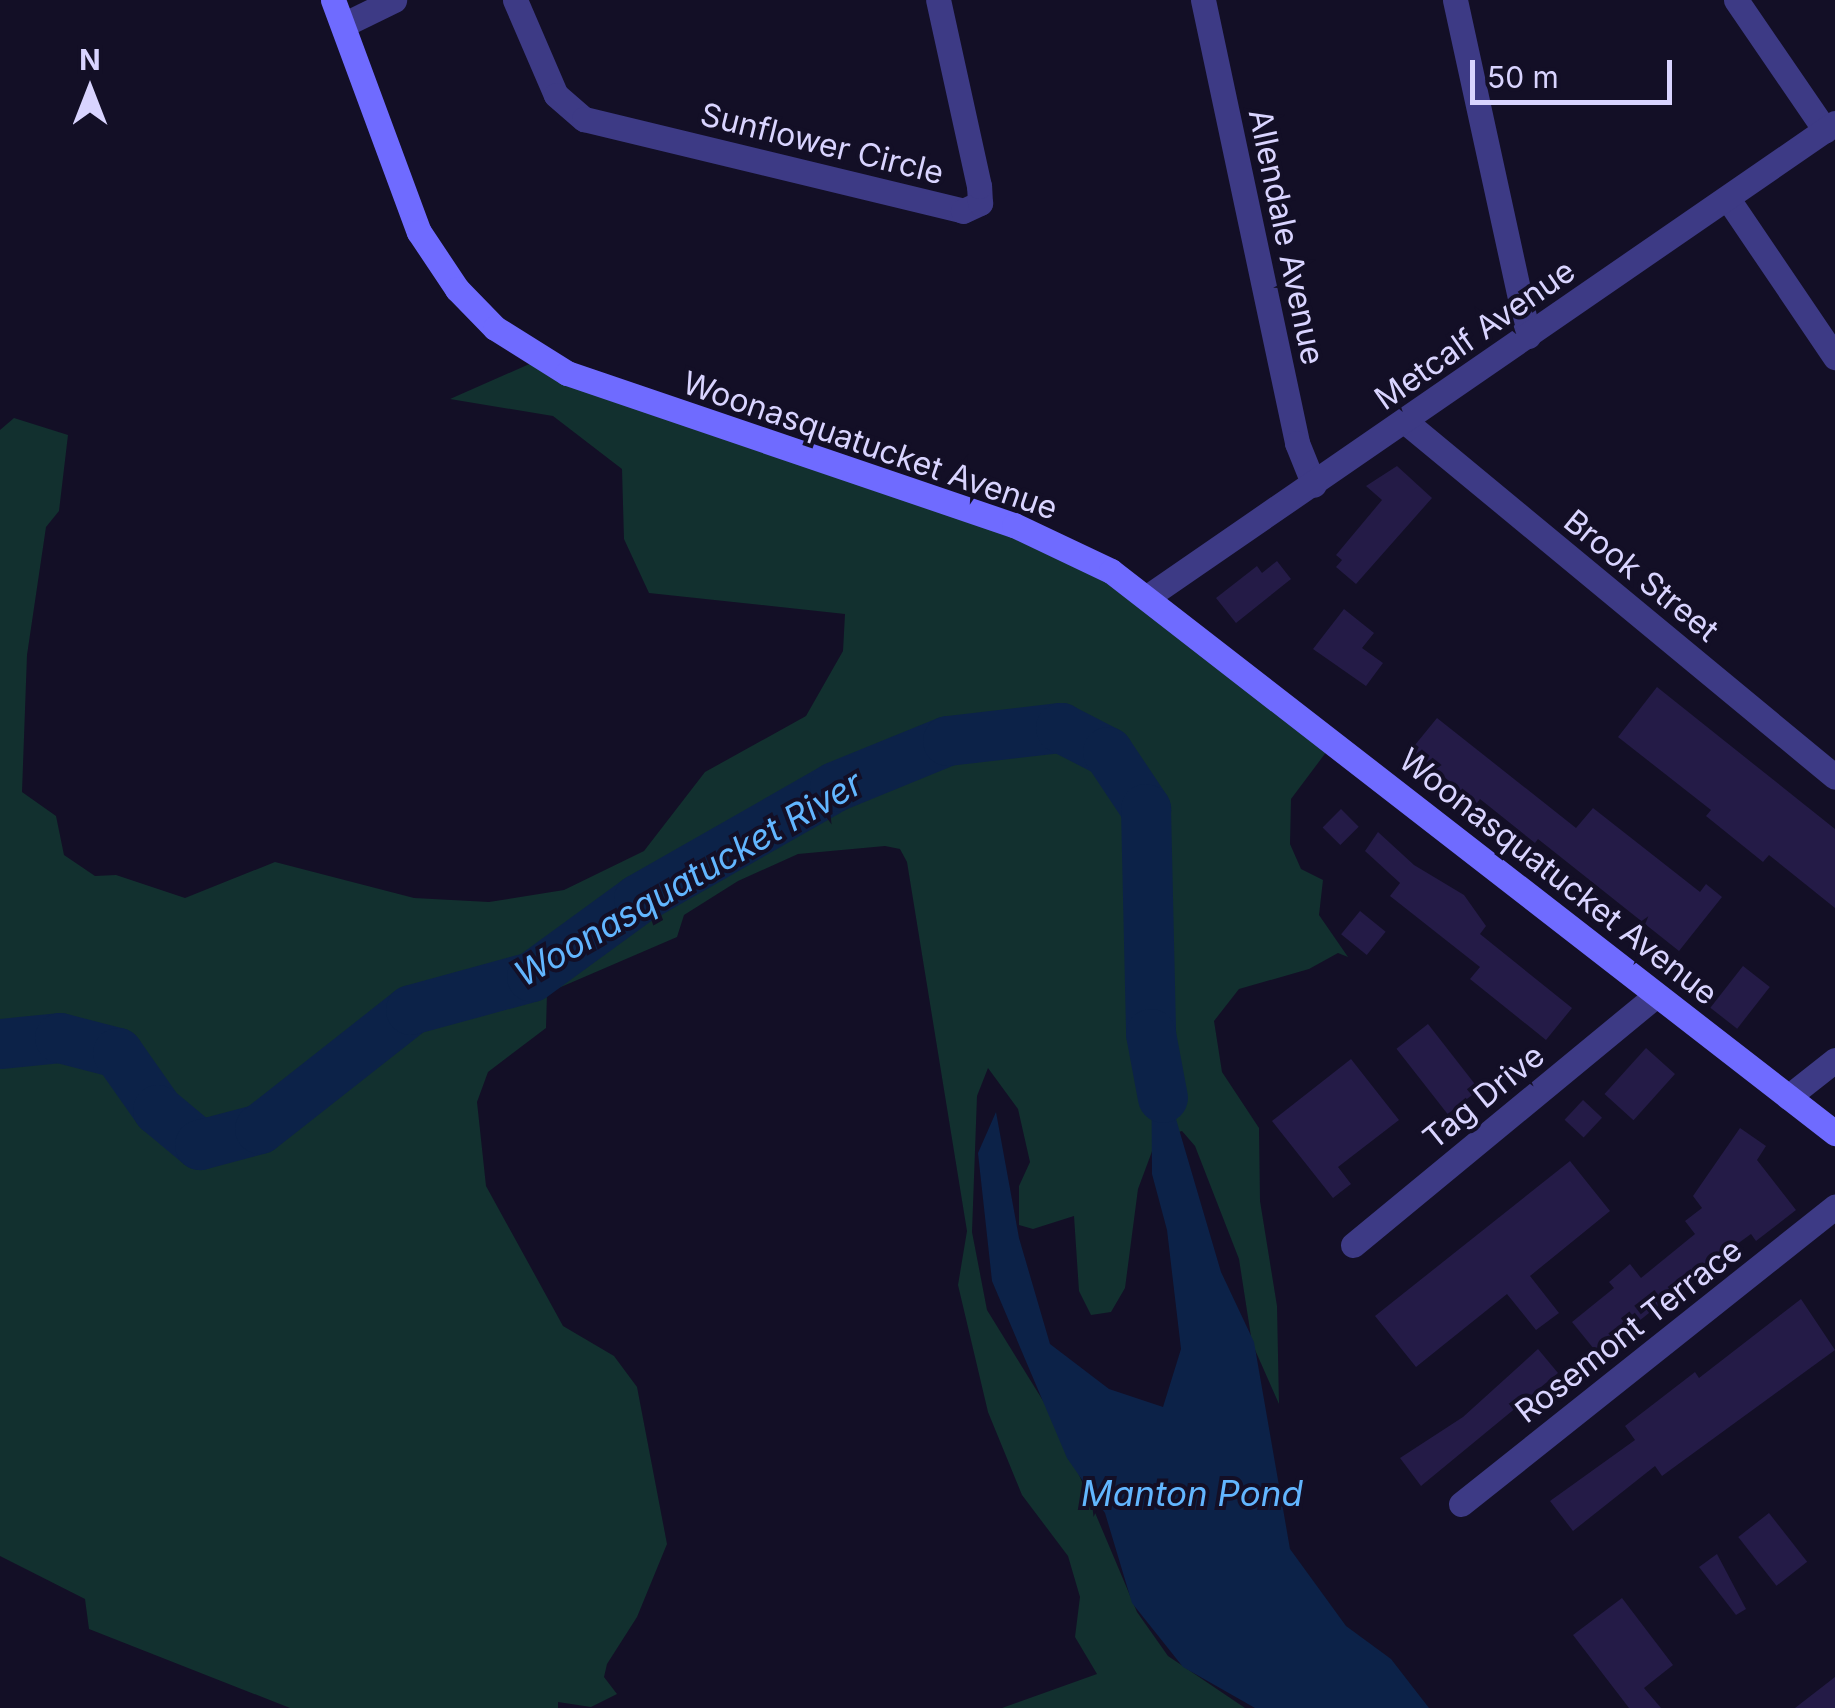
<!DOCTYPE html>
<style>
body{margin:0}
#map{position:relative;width:1835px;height:1708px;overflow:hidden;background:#130f26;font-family:Inter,sans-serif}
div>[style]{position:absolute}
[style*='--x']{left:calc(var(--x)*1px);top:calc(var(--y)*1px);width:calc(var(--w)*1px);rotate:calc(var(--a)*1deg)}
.green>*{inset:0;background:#12302f}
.water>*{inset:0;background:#0c2248}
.river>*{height:50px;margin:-25px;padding:0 25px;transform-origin:25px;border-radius:25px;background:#0c2248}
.building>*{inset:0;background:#241b47;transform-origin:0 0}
.street>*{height:25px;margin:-12.5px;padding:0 12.5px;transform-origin:12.5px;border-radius:12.5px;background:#3d3a85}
.secondary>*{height:25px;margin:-12.5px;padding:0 12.5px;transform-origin:12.5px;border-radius:12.5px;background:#6f6bff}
span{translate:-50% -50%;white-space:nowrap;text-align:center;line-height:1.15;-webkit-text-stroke:8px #130f26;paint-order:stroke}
.street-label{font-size:32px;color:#d9d4ff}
.water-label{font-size:35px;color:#62b6ff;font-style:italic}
.north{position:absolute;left:40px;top:40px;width:100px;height:100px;-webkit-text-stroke:8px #130f26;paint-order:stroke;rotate:0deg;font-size:28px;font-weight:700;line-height:40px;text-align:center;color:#d9d4ff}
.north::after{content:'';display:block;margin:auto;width:35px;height:45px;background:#d9d4ff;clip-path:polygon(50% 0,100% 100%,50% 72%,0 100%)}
.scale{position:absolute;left:1470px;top:60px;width:202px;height:45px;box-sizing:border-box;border:5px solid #d9d4ff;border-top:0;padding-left:12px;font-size:30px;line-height:35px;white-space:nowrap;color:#d9d4ff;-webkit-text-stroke:8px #130f26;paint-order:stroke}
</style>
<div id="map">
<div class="green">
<div style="clip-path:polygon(534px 362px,1018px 532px,1156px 608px,1330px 747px,1291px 799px,1290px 844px,1301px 869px,1323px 880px,1319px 915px,1348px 957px,1338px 953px,1309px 969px,1239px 989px,1214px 1021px,1222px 1072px,1259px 1128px,1260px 1201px,1277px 1306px,1279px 1404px,1252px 1343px,1239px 1259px,1195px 1146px,1182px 1131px,1157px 1138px,1138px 1189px,1125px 1288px,1111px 1312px,1091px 1315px,1079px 1291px,1074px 1216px,1033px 1229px,1019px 1225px,1019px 1186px,1030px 1162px,1018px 1109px,988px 1068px,977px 1096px,972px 1232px,987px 1310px,1058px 1425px,1137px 1612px,1168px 1656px,1245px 1708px,1002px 1708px,1097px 1674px,1075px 1637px,1080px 1597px,1068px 1556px,1022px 1495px,988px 1412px,958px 1285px,967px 1231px,907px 862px,900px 849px,885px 846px,798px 854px,738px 881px,684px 915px,677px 937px,547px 993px,546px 1028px,488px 1072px,477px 1102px,486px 1186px,563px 1326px,614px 1356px,637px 1387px,667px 1544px,637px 1617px,607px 1664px,604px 1677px,617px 1694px,591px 1707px,558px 1702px,558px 1708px,290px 1708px,89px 1629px,85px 1599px,0 1556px,0 430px,14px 418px,68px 435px,59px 511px,46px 527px,27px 655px,22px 792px,56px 816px,64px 855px,95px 876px,116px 875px,185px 898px,275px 862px,414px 898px,489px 902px,564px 890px,644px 851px,705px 772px,806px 716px,843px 651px,845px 614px,649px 593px,624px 539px,622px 469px,553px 416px,450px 399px)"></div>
</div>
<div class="water">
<div style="clip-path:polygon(1151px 1034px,1221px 1272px,1254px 1342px,1290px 1549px,1346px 1626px,1391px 1659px,1429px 1708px,1255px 1708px,1183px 1667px,1132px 1603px,1105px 1513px,1067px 1458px,992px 1281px,978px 1153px,996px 1112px,1019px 1238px,1050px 1344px,1109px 1389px,1163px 1407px,1181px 1349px,1167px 1230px,1152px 1174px)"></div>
</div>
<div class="river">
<div style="--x:0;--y:1044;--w:60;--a:-5.7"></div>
<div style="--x:60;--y:1038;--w:60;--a:14.5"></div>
<div style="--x:118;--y:1053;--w:70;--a:54.9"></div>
<div style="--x:158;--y:1110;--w:55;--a:39.8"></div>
<div style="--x:200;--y:1145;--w:62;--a:-14.9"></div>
<div style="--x:260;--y:1129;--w:192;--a:-38.2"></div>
<div style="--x:411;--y:1010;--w:125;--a:-15.3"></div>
<div style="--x:532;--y:977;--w:132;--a:-36.1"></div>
<div style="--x:639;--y:899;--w:226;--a:-29.7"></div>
<div style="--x:835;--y:787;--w:122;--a:-22.2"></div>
<div style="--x:948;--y:741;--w:114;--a:-6.6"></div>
<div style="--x:1061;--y:728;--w:53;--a:27.1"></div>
<div style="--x:1108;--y:752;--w:69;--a:56.3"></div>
<div style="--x:1146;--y:809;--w:225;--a:88.7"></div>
<div style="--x:1151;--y:1034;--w:65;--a:79.4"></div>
</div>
<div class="building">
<div style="clip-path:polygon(1397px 466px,1432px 498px,1356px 584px,1336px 567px,1342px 560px,1336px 555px,1382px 500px,1366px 486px)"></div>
<div style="clip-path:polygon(1277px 561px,1291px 579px,1236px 623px,1216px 598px,1257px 566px,1262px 573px)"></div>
<div style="clip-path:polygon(1344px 609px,1374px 633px,1362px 648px,1383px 663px,1366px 686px,1313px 649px)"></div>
<div style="clip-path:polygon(1657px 687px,1835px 829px,1835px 908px,1769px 855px,1763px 862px,1706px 816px,1711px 810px,1618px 737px)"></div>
<div style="clip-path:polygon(1437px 718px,1576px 828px,1593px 808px,1700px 892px,1706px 884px,1722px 897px,1679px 951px,1538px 839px,1535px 843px,1480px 799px,1477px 803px,1439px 773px,1433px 779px,1406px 756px)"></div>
<div style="left:1341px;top:809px;width:25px;height:26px;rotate:45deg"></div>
<div style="clip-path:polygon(1378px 832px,1414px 865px,1464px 895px,1486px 926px,1480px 934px,1572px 1008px,1546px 1040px,1470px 979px,1480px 967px,1390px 896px,1400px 883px,1365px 851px)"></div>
<div style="left:1360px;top:911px;width:33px;height:30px;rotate:39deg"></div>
<div style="left:1743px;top:966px;width:34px;height:53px;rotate:38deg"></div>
<div style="left:1428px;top:1024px;width:83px;height:40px;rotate:52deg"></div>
<div style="left:1646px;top:1048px;width:39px;height:62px;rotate:42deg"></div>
<div style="clip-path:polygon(1351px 1059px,1399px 1120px,1338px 1167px,1351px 1184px,1333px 1198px,1272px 1121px)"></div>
<div style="left:1583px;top:1100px;width:26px;height:27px;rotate:43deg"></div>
<div style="clip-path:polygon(1740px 1128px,1766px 1146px,1757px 1160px,1796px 1210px,1756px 1241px,1751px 1234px,1715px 1260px,1598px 1354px,1572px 1322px,1614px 1288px,1609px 1282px,1630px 1264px,1641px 1278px,1695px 1234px,1685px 1221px,1702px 1208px,1693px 1196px)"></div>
<div style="clip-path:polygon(1570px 1161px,1610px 1211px,1530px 1276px,1559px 1313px,1536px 1330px,1507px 1294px,1416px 1367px,1375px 1316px)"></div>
<div style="clip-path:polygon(1801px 1299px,1835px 1350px,1662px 1476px,1655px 1466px,1573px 1531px,1550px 1501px,1635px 1440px,1625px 1426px,1695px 1372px,1699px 1378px)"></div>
<div style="clip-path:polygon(1538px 1349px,1558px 1373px,1421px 1486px,1400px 1458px,1463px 1417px)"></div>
<div style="left:1769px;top:1513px;width:62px;height:39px;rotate:52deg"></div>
<div style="clip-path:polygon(1717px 1554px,1746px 1609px,1736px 1615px,1699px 1567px)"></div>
<div style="clip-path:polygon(1622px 1598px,1673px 1665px,1644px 1688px,1661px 1708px,1629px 1708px,1573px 1635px)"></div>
<div style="clip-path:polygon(1835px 1677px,1835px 1708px,1795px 1708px)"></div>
</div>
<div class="street">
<div style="--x:515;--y:0;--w:103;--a:66.7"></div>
<div style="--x:556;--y:95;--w:37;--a:41"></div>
<div style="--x:584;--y:119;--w:390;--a:13.6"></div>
<div style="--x:963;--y:211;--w:19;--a:-25"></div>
<div style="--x:980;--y:203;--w:17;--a:-93"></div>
<div style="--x:979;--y:186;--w:190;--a:-102.4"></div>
<div style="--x:1203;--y:0;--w:453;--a:78"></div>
<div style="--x:1297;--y:443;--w:45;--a:68"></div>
<div style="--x:1455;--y:0;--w:344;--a:77.7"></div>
<div style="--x:1736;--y:0;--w:158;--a:55.6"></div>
<div style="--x:343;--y:25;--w:57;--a:-26.1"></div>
<div style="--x:1728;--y:199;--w:191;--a:55.9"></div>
<div style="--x:1407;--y:423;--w:555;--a:39.59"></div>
<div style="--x:1150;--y:595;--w:832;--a:-34.57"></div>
<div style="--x:1788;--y:1097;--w:60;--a:-38.2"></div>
<div style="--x:1353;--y:1245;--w:391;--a:-39.5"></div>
<div style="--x:1461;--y:1504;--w:478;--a:-38.5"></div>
</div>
<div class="secondary">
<div style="--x:333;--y:0;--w:247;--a:69.7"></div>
<div style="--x:419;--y:232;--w:69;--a:56.3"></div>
<div style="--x:457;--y:289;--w:54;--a:45.7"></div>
<div style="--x:495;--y:328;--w:85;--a:32"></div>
<div style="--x:567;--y:373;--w:472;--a:18.8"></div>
<div style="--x:1014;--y:525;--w:107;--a:25.4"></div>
<div style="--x:1111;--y:571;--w:917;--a:37.82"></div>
</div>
<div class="street-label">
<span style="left:822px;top:144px;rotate:14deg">Sunflower Circle</span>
<span style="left:1286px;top:237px;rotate:78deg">Allendale Avenue</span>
<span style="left:1475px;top:335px;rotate:-35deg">Metcalf Avenue</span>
<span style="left:870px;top:446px;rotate:19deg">Woonasquatucket Avenue</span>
<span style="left:1641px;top:576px;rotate:39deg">Brook Street</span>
<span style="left:1558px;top:877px;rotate:38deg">Woonasquatucket Avenue</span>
<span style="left:1484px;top:1097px;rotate:-39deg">Tag Drive</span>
<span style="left:1629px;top:1331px;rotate:-38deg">Rosemont Terrace</span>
</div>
<div class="water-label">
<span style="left:688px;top:878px;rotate:-30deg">Woonasquatucket River</span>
<span style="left:1192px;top:1493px">Manton Pond</span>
</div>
<div class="north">N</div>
<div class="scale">50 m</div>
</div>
